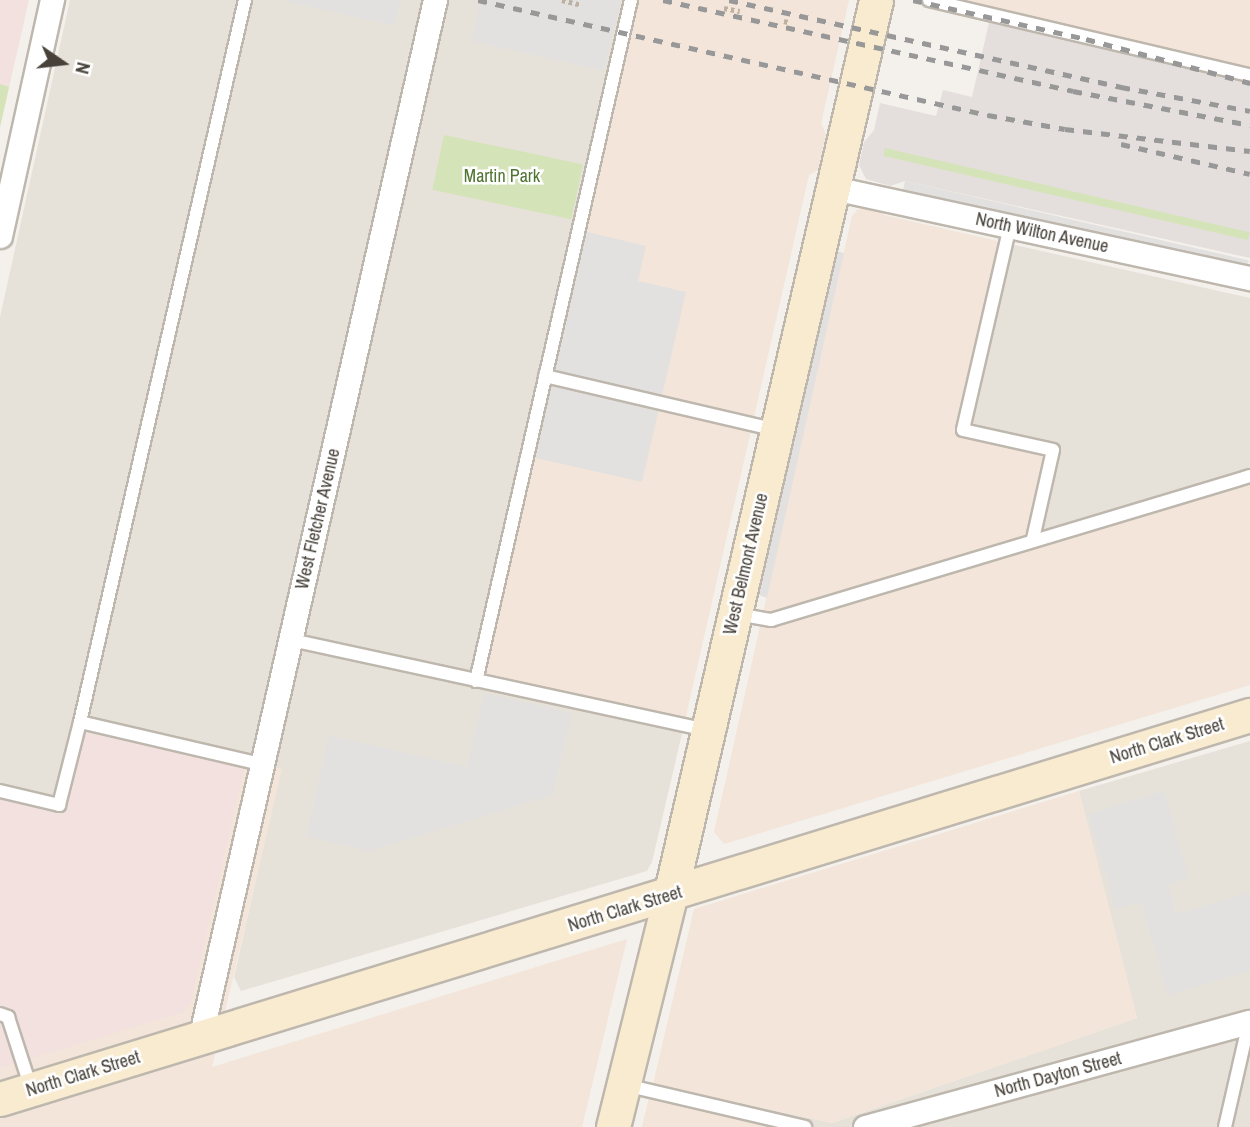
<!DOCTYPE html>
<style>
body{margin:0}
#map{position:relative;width:1250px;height:1127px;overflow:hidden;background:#f4f0eb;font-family:"Archivo Narrow",sans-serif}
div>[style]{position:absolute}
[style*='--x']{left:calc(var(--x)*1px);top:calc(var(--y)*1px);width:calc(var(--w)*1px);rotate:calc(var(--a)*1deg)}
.residential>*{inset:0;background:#e7e2d9}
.commercial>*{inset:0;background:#f3e5d9}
.industrial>*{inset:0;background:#e4dfdc}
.medical>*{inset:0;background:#f3e1e0}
.green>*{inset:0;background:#d4e3b8;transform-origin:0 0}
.parking>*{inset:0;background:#e3e1df;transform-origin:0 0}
.path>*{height:4.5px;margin-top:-2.25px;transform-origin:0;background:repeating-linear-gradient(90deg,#bfb1a1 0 3.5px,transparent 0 7px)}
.roads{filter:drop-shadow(2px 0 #beb7ae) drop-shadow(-2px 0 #beb7ae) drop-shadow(0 2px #beb7ae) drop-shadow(0 -2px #beb7ae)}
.lane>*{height:12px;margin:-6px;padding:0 6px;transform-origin:6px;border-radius:6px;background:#fff}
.street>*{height:23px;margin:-11.5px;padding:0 11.5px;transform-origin:11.5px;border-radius:11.5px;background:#fff}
.secondary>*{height:33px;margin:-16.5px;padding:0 16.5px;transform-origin:16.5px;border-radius:16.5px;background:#f9ebcf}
.rail>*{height:5px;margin-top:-2.5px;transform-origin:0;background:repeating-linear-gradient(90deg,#989898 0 9px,transparent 0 18px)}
span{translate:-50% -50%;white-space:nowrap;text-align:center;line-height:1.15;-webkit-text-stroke:5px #fff;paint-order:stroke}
.park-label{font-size:18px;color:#507432}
.street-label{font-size:18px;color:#474139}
.north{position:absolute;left:28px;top:28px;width:70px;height:70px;-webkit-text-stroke:5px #fff;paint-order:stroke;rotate:104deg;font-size:19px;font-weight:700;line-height:28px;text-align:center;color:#474139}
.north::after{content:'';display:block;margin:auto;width:24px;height:32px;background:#474139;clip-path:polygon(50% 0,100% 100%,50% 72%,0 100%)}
</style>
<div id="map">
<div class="residential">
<div style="clip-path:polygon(70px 0,631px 0,684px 725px,652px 862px,647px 871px,241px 991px,234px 977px,281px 769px,231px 756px,59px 805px,0 791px,0 317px)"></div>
<div style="clip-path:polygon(1006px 243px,1250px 298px,1250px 476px,1033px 539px,963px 430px)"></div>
<div style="clip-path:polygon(1250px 741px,1250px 1127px,642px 1127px,653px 1084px,832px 1123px,1137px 1018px,1079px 791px)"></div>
</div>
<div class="commercial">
<div style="clip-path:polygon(631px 0,849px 0,821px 124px,826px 134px,818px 170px,809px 175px,684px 725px,476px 681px)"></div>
<div style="clip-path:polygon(929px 0,1250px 0,1250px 75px)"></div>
<div style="clip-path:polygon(866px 207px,881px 210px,884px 215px,1006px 243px,963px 430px,1053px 450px,1033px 538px,1250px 476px,1250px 685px,724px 844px,714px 832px,852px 216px,857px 210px)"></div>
<div style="clip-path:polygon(80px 722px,282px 769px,212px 1067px,627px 939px,582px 1127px,0 1127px,0 792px,59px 805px)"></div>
<div style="clip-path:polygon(1079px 791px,1137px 1018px,832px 1123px,653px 1084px,694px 909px)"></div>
<div style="clip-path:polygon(649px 1098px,770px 1127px,642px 1127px)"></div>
</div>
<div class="industrial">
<div style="clip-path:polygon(991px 14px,1250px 75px,1250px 258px,905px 181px,890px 186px,866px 179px,859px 165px,864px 142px,874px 130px,880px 103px,936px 116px,943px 90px,972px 97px)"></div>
</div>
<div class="medical">
<div style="clip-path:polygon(0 0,29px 0,0 127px)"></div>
<div style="clip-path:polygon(80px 722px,246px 760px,191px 1002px,184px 1012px,0 1068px,0 791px,59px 805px)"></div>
</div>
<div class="green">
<div style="clip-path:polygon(0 84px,9px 87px,0 127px)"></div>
<div style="left:444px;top:135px;width:142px;height:56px;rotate:12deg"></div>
<div style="left:885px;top:148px;width:374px;height:8px;rotate:13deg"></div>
</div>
<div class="parking">
<div style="clip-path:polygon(279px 0,401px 0,395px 26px)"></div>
<div style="clip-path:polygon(481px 0,621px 0,604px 71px,471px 41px)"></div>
<div style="left:905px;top:181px;width:353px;height:16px;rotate:13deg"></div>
<div style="clip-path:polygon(579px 230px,646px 246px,638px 281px,686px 292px,642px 482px,527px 456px)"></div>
<div style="clip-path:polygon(837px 251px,844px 253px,767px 598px,759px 595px)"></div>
<div style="clip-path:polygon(484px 693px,572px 713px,553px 795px,370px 851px,306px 837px,329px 735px,467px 767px)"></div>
<div style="clip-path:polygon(1164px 791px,1189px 878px,1168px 885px,1176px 914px,1250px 892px,1250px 971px,1168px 995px,1141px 902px,1116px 909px,1088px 814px)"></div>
</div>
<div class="path">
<div style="--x:562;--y:0;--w:21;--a:14"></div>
<div style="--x:724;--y:8;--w:16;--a:11"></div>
<div style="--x:784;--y:21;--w:4;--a:14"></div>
</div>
<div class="roads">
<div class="lane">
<div style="--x:929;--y:0;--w:330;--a:13.2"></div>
<div style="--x:1010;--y:226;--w:209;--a:103"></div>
<div style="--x:963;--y:430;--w:92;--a:12.5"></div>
<div style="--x:1053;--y:450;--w:91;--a:102.7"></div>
<div style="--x:545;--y:376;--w:238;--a:13.1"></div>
<div style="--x:737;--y:614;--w:35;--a:10"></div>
<div style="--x:771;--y:620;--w:500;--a:-16.73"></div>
<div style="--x:291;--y:640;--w:426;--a:12.2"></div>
<div style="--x:476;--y:681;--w:698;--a:-77.18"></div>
<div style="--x:80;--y:722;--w:741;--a:-77.13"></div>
<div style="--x:0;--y:791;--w:61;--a:13.3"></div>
<div style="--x:59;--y:805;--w:86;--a:-75.8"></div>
<div style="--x:80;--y:722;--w:186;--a:13.1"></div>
<div style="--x:0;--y:1014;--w:9;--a:21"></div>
<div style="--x:8;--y:1017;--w:75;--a:72.1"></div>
<div style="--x:625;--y:1085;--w:185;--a:13.1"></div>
<div style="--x:1225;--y:1127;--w:108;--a:-77.1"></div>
</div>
<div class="street">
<div style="--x:833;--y:188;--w:427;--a:12.2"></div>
<div style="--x:0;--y:236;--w:242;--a:-77.6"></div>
<div style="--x:200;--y:1039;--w:1065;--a:-77.26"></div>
<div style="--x:865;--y:1127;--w:399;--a:-15.3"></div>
</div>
<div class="secondary">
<div style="--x:0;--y:1099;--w:1308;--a:-17.08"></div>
<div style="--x:613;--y:1127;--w:238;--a:-76.1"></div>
<div style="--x:670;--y:896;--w:919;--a:-77.05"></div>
</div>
</div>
<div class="rail">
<div style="--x:478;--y:0;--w:523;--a:12.71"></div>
<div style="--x:988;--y:115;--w:78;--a:10.3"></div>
<div style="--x:1065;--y:129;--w:186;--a:6.8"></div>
<div style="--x:663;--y:0;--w:420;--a:12.5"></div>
<div style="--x:1073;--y:91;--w:180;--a:10.9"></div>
<div style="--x:729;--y:0;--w:402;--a:12.5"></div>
<div style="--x:1121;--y:87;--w:131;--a:10.5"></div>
<div style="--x:913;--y:0;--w:177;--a:12.7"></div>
<div style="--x:1086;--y:39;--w:170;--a:15"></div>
<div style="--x:1121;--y:144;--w:132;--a:13.1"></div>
</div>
<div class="park-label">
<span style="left:502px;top:176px">Martin Park</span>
</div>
<div class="street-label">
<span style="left:1042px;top:233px;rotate:12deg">North Wilton Avenue</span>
<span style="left:318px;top:519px;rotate:-77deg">West Fletcher Avenue</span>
<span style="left:746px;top:564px;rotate:-77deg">West Belmont Avenue</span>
<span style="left:1167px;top:741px;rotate:-17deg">North Clark Street</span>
<span style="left:625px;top:909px;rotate:-17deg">North Clark Street</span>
<span style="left:83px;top:1074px;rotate:-17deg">North Clark Street</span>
<span style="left:1058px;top:1075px;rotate:-15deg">North Dayton Street</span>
</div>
<div class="north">N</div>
</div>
